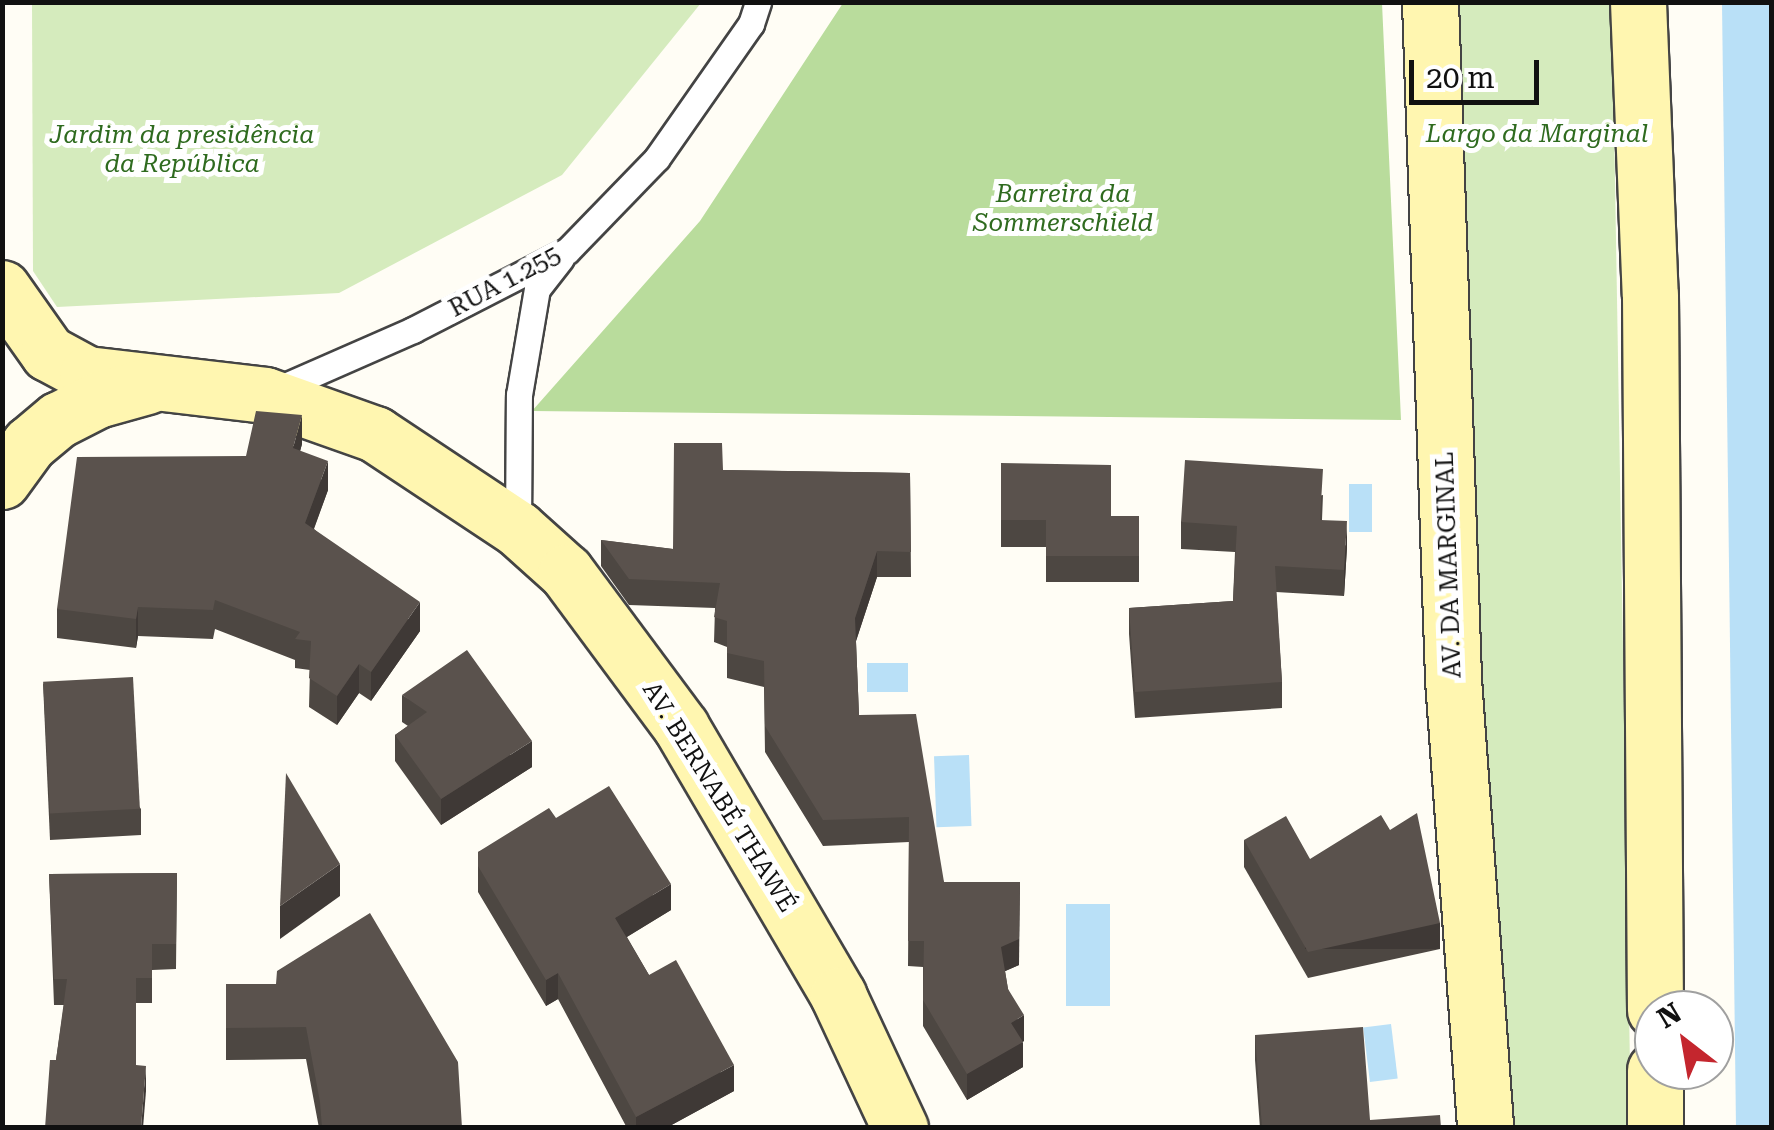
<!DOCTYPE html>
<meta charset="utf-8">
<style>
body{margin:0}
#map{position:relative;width:1774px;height:1130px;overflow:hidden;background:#fffdf5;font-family:"Roboto Serif",serif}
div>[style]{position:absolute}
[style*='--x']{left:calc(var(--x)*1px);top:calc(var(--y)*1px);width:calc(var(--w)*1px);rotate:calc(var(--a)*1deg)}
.green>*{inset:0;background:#d5ebbd}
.forest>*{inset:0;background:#b9dc9c}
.water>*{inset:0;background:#b9e0f7;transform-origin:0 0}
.roads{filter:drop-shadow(2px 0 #444) drop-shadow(-2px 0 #444) drop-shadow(0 2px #444) drop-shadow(0 -2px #444)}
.service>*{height:25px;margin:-12.5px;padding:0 12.5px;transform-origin:12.5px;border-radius:12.5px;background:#fff}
.secondary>*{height:55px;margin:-27.5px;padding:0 27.5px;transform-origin:27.5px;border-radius:27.5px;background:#fff6b0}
.wall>*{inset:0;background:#4d4742}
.shaded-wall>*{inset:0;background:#3f3936;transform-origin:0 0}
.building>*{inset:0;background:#5a524d;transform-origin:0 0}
span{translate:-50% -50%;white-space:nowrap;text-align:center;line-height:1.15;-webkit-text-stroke:10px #fff;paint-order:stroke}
.park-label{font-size:25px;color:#2f6b1f;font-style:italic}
.street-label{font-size:25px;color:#111}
.frame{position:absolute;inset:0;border:5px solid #111;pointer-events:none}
.north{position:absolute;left:1634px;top:990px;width:100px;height:100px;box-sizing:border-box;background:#fff;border:2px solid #a0a0a0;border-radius:50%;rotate:329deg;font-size:28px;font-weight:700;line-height:40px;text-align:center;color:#111}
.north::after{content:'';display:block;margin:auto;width:35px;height:45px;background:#c4262e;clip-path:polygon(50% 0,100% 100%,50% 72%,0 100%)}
.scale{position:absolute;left:1409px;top:60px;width:130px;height:45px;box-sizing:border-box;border:5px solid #111;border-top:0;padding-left:12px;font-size:30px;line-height:35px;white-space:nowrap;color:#111;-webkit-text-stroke:8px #fff;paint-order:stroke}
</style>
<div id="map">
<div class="green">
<div style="clip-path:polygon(32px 3px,32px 2px,701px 3px,562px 175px,339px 293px,57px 307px,33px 271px)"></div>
<div style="clip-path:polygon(1457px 3px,1612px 3px,1631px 1127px,1507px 1127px,1486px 998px)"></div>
</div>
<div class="forest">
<div style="clip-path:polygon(843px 3px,1382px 3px,1401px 420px,532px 411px,700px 221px)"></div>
</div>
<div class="water">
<div style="clip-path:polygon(1722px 3px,1772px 3px,1771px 1128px,1736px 1127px)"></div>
<div style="left:1349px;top:484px;width:23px;height:48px"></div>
<div style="left:867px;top:663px;width:41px;height:29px"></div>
<div style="left:969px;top:755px;width:71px;height:35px;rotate:88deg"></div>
<div style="left:1066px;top:904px;width:44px;height:102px"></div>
<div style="left:1391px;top:1024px;width:55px;height:28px;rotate:83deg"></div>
</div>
<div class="roads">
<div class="service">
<div style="--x:274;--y:391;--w:152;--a:-23.7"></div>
<div style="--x:413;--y:330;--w:173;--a:-27.2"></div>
<div style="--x:567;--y:251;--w:129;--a:-45.9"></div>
<div style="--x:657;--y:158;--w:164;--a:-55"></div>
<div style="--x:751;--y:24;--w:23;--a:-72"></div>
<div style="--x:518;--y:529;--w:134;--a:-89.6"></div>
<div style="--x:519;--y:395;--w:108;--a:-80.4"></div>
<div style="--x:537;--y:289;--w:39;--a:-52"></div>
</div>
<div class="secondary">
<div style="--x:1430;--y:2;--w:677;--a:88.05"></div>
<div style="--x:1453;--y:679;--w:450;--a:85.9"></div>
<div style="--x:1638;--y:2;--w:293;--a:87.7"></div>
<div style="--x:1650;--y:295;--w:715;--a:89.6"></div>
<div style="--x:2;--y:288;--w:80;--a:54.7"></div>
<div style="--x:48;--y:353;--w:44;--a:28.3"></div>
<div style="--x:87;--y:374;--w:179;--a:6.7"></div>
<div style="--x:265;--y:395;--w:117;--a:19.5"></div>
<div style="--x:375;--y:434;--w:172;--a:33.6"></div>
<div style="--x:518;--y:529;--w:64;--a:41.9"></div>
<div style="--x:566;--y:572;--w:193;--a:53.4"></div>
<div style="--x:681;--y:727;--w:311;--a:59.6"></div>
<div style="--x:838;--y:995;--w:147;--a:65"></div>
<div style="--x:2;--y:481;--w:46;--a:-53.9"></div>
<div style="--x:29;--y:444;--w:38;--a:-40"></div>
<div style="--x:58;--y:420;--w:44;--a:-27.1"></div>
<div style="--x:97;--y:400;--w:52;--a:-15.6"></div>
<div style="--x:1655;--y:1070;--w:58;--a:90"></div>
</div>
</div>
<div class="wall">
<div style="clip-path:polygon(302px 444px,300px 451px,328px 490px,314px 529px,420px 631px,371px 701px,359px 693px,337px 725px,309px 707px,310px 670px,295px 668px,295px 660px,215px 629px,213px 639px,138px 636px,136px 648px,57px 638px,57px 609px,246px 456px)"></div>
<div style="clip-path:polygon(1001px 463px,1111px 516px,1139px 516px,1139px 582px,1046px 582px,1046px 547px,1001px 547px)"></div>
<div style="clip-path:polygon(723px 470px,910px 473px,911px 577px,877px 577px,856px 641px,859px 715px,944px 882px,1019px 965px,1005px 971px,1008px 989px,1024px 1041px,1022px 1042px,1023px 1067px,967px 1100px,923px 1026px,923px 967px,908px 966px,909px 842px,823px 846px,765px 752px,764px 687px,727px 678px,727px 647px,714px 642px,715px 608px,629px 605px,601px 566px,601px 540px,673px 549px)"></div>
<div style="clip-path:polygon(1323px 495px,1322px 520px,1347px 547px,1344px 596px,1276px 592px,1282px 682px,1282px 708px,1135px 718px,1129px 634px,1129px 608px,1233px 601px,1235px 552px,1181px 549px,1181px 522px)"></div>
<div style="clip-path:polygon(43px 683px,141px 809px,141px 835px,50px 840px)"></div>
<div style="clip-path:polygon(402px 695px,532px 767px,441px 825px,395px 761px,395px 735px,408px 726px,402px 722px)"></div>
<div style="clip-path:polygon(556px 818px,671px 910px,627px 937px,649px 975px,734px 1091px,666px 1128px,627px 1128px,558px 999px,546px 1006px,478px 892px,478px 852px)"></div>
<div style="clip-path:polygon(1244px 840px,1310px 859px,1440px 949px,1308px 978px,1244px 867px)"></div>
<div style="clip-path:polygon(177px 873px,176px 969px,152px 970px,152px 1003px,136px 1003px,136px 1065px,146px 1091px,56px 1060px,64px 1005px,54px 1005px,49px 874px)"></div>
<div style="clip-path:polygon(226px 984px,276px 984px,462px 1128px,319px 1128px,306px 1059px,226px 1060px)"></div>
<div style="clip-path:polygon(1255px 1035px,1370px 1120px,1441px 1128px,1260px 1128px,1255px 1060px)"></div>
</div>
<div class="shaded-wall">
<div style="clip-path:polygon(302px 415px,302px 444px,293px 477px,293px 448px)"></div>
<div style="clip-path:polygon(328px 461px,328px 490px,305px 552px,305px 523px)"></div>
<div style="clip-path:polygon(1347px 521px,1347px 547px,1344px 596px,1344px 570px)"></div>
<div style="clip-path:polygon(877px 551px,877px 577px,855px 644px,855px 618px)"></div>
<div style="clip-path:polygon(420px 602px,420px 631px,371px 701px,371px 672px)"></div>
<div style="clip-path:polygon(138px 607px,138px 636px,136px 648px,136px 619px)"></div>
<div style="clip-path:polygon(359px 664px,359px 693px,337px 725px,337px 696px)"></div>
<div style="clip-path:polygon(532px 741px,532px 767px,441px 825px,441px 799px)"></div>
<div style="clip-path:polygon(340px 864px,340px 896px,280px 939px,280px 906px)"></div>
<div style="clip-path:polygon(1020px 882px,1019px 965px,1001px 973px,1001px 947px)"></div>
<div style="clip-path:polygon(671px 884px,671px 910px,615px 944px,615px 918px)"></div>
<div style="left:1440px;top:923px;width:26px;height:135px;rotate:90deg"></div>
<div style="clip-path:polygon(558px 973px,558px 999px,546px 1006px,546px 980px)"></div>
<div style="clip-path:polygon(1024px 1015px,1024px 1041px,1017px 1045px,1023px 1042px,1023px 1067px,967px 1100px,967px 1074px,1011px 1023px)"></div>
<div style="clip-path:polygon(734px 1065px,734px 1091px,666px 1128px,636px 1128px,636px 1117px)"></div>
<div style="clip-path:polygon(146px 1066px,146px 1091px,143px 1128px,141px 1128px)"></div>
</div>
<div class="building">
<div style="clip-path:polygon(256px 411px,302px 415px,293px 448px,328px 461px,305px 523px,420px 602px,371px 672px,359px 664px,337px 696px,309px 678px,311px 641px,295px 639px,300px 632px,215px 600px,213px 610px,138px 607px,136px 619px,57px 609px,77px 457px,246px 456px)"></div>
<div style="clip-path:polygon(674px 443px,722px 443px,723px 470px,910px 473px,911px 552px,877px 551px,855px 618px,859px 715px,916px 714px,944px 882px,1020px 882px,1019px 939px,1001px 947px,1008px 989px,1024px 1015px,1011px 1023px,1023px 1042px,967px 1074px,923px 1000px,924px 941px,908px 941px,909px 817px,823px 820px,765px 726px,764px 661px,727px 653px,727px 621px,714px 617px,720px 583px,629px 579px,601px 540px,673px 549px)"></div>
<div style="clip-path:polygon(1185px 460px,1323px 469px,1320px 520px,1347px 521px,1344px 570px,1275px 566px,1282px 682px,1135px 692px,1129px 608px,1233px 601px,1237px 526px,1181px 522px)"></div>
<div style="clip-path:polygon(1001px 463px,1111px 465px,1111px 516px,1139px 516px,1139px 556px,1046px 556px,1046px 520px,1001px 520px)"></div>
<div style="clip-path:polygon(467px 650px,532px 741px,441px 799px,395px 735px,427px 712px,402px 695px)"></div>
<div style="left:133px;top:677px;width:132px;height:90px;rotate:87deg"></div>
<div style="clip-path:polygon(286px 773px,340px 864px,280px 906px)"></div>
<div style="clip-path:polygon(609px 786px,671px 884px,615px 918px,649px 975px,676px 960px,734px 1065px,636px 1117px,558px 973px,546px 980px,478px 866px,478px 852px,549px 808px,556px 818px)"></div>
<div style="clip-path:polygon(1417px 813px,1440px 923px,1308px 952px,1244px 840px,1286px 816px,1310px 859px,1381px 815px,1390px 830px)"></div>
<div style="clip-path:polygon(177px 873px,176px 944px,152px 944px,152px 978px,136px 978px,136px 1065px,146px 1066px,141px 1128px,45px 1128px,50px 1060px,56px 1060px,67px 979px,54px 979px,49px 874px)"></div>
<div style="clip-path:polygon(370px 913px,458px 1062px,462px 1128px,322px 1128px,320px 1102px,306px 1027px,226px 1028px,226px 984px,276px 984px,277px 971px)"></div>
<div style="clip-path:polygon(1363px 1027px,1370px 1120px,1440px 1115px,1441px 1128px,1262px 1128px,1255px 1035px)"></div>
</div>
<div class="park-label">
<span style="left:1537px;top:134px">Largo da Marginal</span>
<span style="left:182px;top:150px">Jardim da presidência<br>da República</span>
<span style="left:1063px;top:209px">Barreira da<br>Sommerschield</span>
</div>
<div class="street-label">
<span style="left:505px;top:282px;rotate:-28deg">RUA 1.255</span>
<span style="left:1449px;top:565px;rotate:-92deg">AV. DA MARGINAL</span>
<span style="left:719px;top:797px;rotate:58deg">AV. BERNABÉ THAWÉ</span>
</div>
<div class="frame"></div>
<div class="north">N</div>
<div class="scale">20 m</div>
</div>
